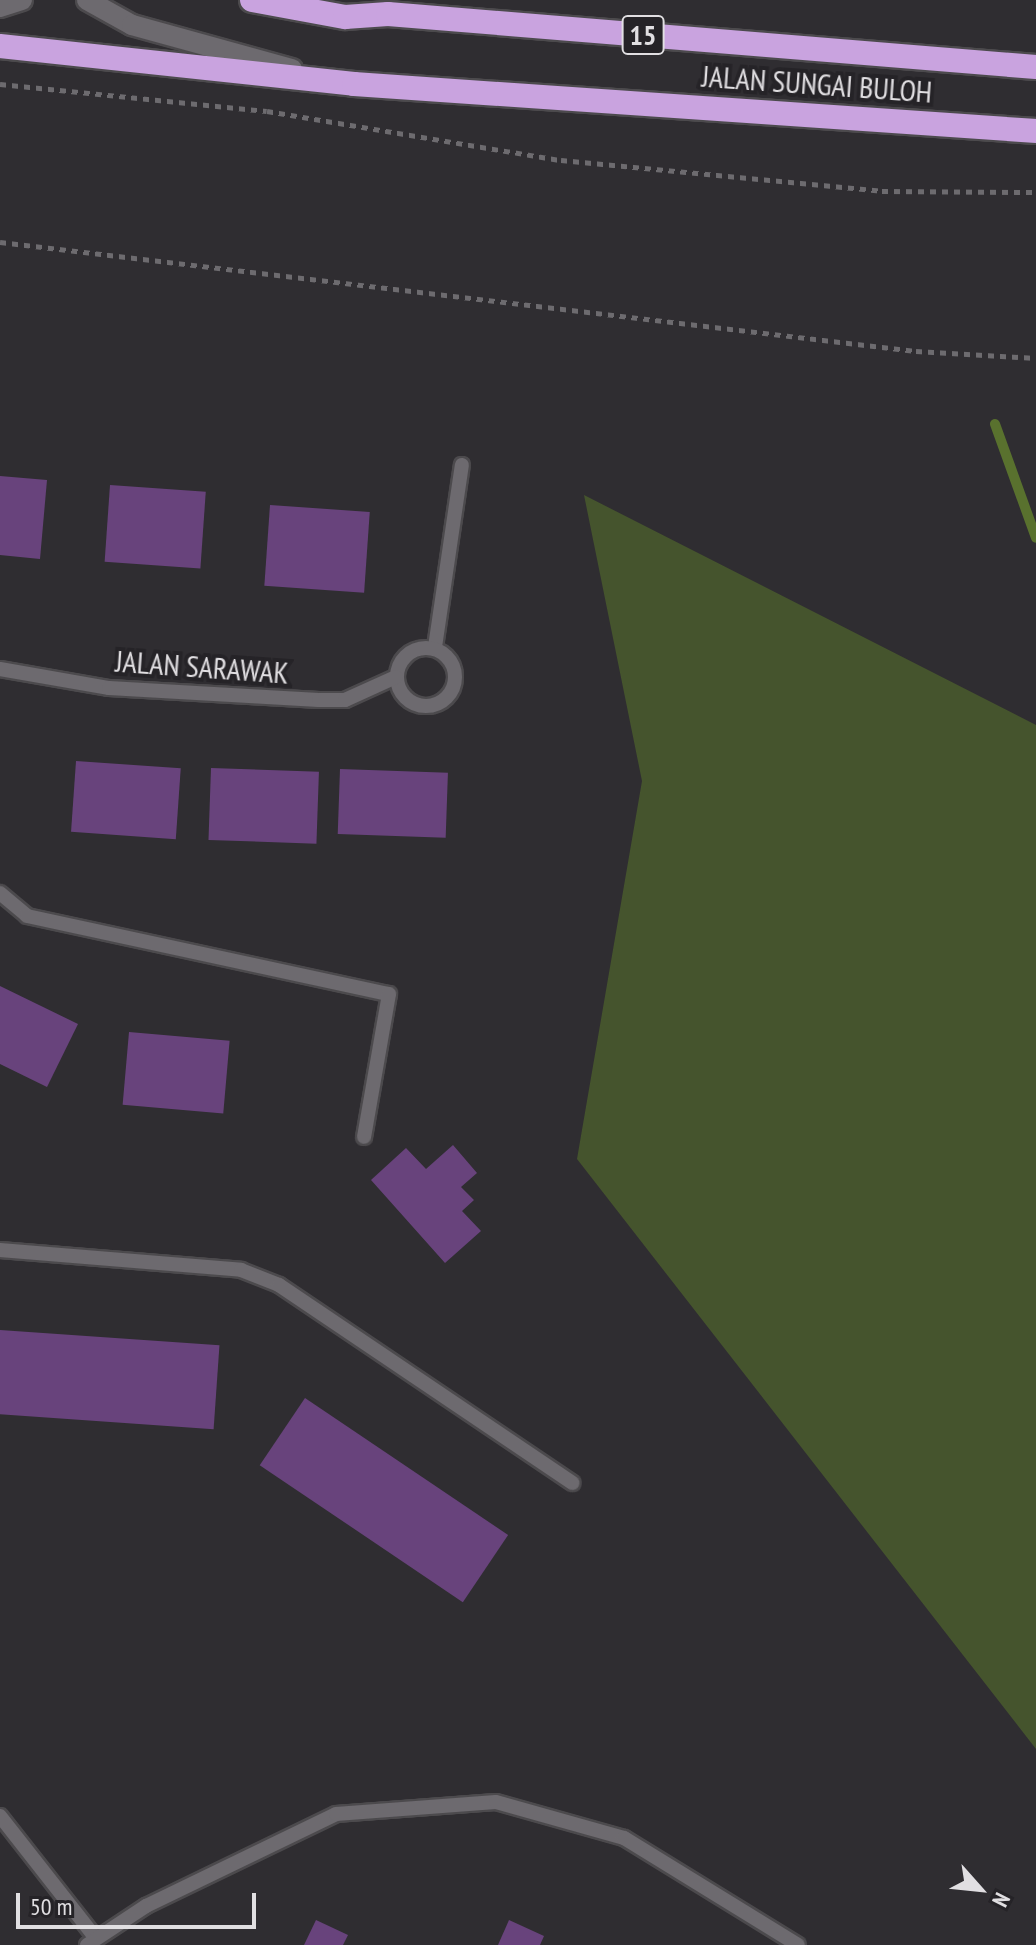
<!DOCTYPE html>
<style>
body{margin:0}
#map{position:relative;width:1036px;height:1945px;overflow:hidden;background:#2f2d31;font-family:"PT Sans Narrow",sans-serif}
div>[style]{position:absolute}
[style*='--x']{left:calc(var(--x)*1px);top:calc(var(--y)*1px);width:calc(var(--w)*1px);rotate:calc(var(--a)*1deg)}
.green>*{inset:0;background:#45542d}
.stream>*{height:10px;margin:-5px;padding:0 5px;transform-origin:5px;border-radius:5px;background:#59712e}
.building>*{inset:0;background:#68437c;transform-origin:0 0}
.path>*{height:5px;margin-top:-2.5px;transform-origin:0;background:repeating-linear-gradient(90deg,#6d6b6f 0 6px,transparent 0 12px)}
.roads{filter:drop-shadow(2px 0 #4c4a4d) drop-shadow(-2px 0 #4c4a4d) drop-shadow(0 2px #4c4a4d) drop-shadow(0 -2px #4c4a4d)}
.lane>*{height:14px;margin:-7px;padding:0 7px;transform-origin:7px;border-radius:7px;background:#6d6a6f}
.lane>.ring{margin:-7px;padding:0;box-sizing:content-box;background:none;border:14px solid #6d6a6f;border-radius:50%}
.secondary>*{height:20px;margin:-10px;padding:0 10px;transform-origin:10px;border-radius:10px;background:#6d6a6f}
.highway>*{height:24px;margin:-12px;padding:0 12px;transform-origin:12px;border-radius:12px;background:#c9a3df}
span{translate:-50% -50%;white-space:nowrap;text-align:center;line-height:1.15;-webkit-text-stroke:8px #252327;paint-order:stroke}
.shield-label span{padding:2px 6px;background:#252327;border:2px solid;border-radius:6px;-webkit-text-stroke-width:0}
.shield-label{font-size:28px;color:#e1dfe2;font-weight:700}
.street-label{font-size:30px;color:#e1dfe2}
.north{position:absolute;left:940px;top:1849px;width:80px;height:80px;-webkit-text-stroke:6px #252327;paint-order:stroke;rotate:117deg;font-size:22px;font-weight:700;line-height:32px;text-align:center;color:#e1dfe2}
.north::after{content:'';display:block;margin:auto;width:28px;height:36px;background:#e1dfe2;clip-path:polygon(50% 0,100% 100%,50% 72%,0 100%)}
.scale{position:absolute;left:16px;top:1893px;width:240px;height:36px;box-sizing:border-box;border:4px solid #e1dfe2;border-top:0;padding-left:10px;font-size:24px;line-height:28px;white-space:nowrap;color:#e1dfe2;-webkit-text-stroke:6px #252327;paint-order:stroke}
</style>
<div id="map">
<div class="green">
<div style="clip-path:polygon(584px 495px,1036px 725px,1036px 1749px,577px 1159px,642px 781px)"></div>
</div>
<div class="stream">
<div style="--x:995;--y:424;--w:121;--a:70.2"></div>
</div>
<div class="building">
<div style="clip-path:polygon(0 476px,47px 480px,40px 559px,0 555px)"></div>
<div style="left:110px;top:485px;width:96px;height:77px;rotate:4deg"></div>
<div style="left:270px;top:505px;width:100px;height:81px;rotate:4deg"></div>
<div style="left:76px;top:761px;width:105px;height:71px;rotate:4deg"></div>
<div style="left:211px;top:768px;width:108px;height:72px;rotate:2deg"></div>
<div style="left:340px;top:769px;width:108px;height:65px;rotate:2deg"></div>
<div style="clip-path:polygon(0 986px,78px 1024px,47px 1087px,0 1064px)"></div>
<div style="left:129px;top:1032px;width:101px;height:73px;rotate:5deg"></div>
<div style="clip-path:polygon(453px 1145px,477px 1173px,461px 1187px,474px 1200px,462px 1211px,481px 1231px,445px 1263px,371px 1180px,406px 1148px,426px 1169px)"></div>
<div style="left:0;top:1330px;width:220px;height:84px;rotate:4deg"></div>
<div style="left:305px;top:1398px;width:245px;height:81px;rotate:34deg"></div>
<div style="clip-path:polygon(316px 1920px,348px 1935px,343px 1945px,304px 1945px)"></div>
<div style="clip-path:polygon(509px 1920px,544px 1936px,540px 1945px,498px 1945px)"></div>
</div>
<div class="path">
<div style="--x:0;--y:84;--w:268;--a:5.8"></div>
<div style="--x:267;--y:111;--w:298;--a:9.5"></div>
<div style="--x:561;--y:160;--w:322;--a:5.5"></div>
<div style="--x:882;--y:191;--w:154;--a:0.4"></div>
<div style="--x:0;--y:242;--w:922;--a:6.79"></div>
<div style="--x:916;--y:351;--w:120;--a:3.3"></div>
</div>
<div class="roads">
<div class="lane">
<div style="--x:435;--y:647;--w:184;--a:-81.6"></div>
<div class="ring" style="left:397px;top:648px;width:44px;height:44px"></div>
<div style="--x:0;--y:669;--w:111;--a:9.9"></div>
<div style="--x:109;--y:688;--w:210;--a:3.3"></div>
<div style="--x:319;--y:700;--w:26;--a:0"></div>
<div style="--x:345;--y:700;--w:56;--a:-24.3"></div>
<div style="--x:0;--y:893;--w:35;--a:40"></div>
<div style="--x:27;--y:916;--w:370;--a:12.2"></div>
<div style="--x:389;--y:994;--w:145;--a:99.9"></div>
<div style="--x:0;--y:1250;--w:242;--a:4.7"></div>
<div style="--x:241;--y:1270;--w:41;--a:21.5"></div>
<div style="--x:279;--y:1285;--w:354;--a:34"></div>
<div style="--x:0;--y:1816;--w:154;--a:51.9"></div>
<div style="--x:87;--y:1945;--w:71;--a:-33.5"></div>
<div style="--x:146;--y:1906;--w:211;--a:-25.8"></div>
<div style="--x:336;--y:1814;--w:160;--a:-4.3"></div>
<div style="--x:496;--y:1802;--w:133;--a:15.7"></div>
<div style="--x:624;--y:1838;--w:204;--a:31.6"></div>
</div>
<div class="secondary">
<div style="--x:87;--y:0;--w:51;--a:29.1"></div>
<div style="--x:132;--y:25;--w:166;--a:15.4"></div>
<div style="--x:0;--y:7;--w:23;--a:-18"></div>
</div>
<div class="highway">
<div style="--x:252;--y:0;--w:95;--a:10.4"></div>
<div style="--x:345;--y:17;--w:43;--a:-4"></div>
<div style="--x:388;--y:14;--w:650;--a:4.68"></div>
<div style="--x:0;--y:46;--w:356;--a:6.1"></div>
<div style="--x:354;--y:84;--w:684;--a:3.94"></div>
</div>
</div>
<div class="shield-label">
<span style="left:643px;top:35px">15</span>
</div>
<div class="street-label">
<span style="left:817px;top:84px;rotate:4deg">JALAN SUNGAI BULOH</span>
<span style="left:202px;top:667px;rotate:4deg">JALAN SARAWAK</span>
</div>
<div class="north">N</div>
<div class="scale">50 m</div>
</div>
